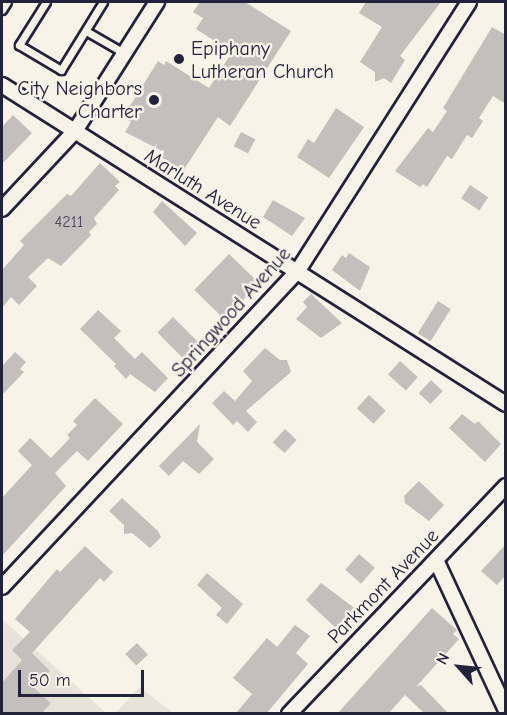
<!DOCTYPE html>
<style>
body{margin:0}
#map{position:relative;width:507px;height:715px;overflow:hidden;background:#f7f3e8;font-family:"Comic Neue",sans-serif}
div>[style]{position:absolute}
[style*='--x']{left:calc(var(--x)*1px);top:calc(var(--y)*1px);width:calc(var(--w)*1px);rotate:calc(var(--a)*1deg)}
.built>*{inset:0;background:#e7e3db}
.building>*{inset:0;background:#c2bfbd;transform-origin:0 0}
.roads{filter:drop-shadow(2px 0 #22223b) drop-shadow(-2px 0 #22223b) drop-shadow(0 2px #22223b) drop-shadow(0 -2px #22223b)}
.service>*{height:7px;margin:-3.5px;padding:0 3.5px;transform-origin:3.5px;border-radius:3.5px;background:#f7f3e8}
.minor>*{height:14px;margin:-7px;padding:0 7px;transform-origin:7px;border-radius:7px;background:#f7f3e8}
.dots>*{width:16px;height:16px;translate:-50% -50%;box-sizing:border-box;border:3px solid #f7f3e8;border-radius:50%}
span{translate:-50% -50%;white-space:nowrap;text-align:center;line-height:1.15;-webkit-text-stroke:5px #f7f3e8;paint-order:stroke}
.number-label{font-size:16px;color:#4a495c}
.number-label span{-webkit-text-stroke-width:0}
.poi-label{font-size:20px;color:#22223b}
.left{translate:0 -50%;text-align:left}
.right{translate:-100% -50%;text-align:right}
.street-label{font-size:20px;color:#22223b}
.frame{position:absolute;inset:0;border:3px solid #22223b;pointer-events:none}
.north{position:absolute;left:429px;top:637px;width:60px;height:60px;-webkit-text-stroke:4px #f7f3e8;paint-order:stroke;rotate:297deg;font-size:16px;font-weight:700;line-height:24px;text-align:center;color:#22223b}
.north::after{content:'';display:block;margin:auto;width:21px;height:27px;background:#22223b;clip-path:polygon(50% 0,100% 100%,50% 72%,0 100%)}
.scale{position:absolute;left:18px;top:670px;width:126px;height:27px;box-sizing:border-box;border:3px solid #22223b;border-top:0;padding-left:8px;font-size:18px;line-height:21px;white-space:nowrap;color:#22223b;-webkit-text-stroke:4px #f7f3e8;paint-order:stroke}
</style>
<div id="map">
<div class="built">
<div style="clip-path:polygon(2px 619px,106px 713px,2px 713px)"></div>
<div style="clip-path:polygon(140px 687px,173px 713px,115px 713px)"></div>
</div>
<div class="building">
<div style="clip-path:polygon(200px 2px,245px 2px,291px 31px,230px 126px,218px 117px,183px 171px,161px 157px,164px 152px,125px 132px,131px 122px,123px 117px,158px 61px,164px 65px,166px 61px,209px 88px,232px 52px,196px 29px,203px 18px,193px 12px)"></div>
<div style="clip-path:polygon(366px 2px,441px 2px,400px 56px,405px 60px,391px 83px,384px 78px,375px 82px,375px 72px,360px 62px,382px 27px,359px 13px)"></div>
<div style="clip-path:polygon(492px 27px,506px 35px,506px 104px,493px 96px,479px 118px,483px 121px,472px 138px,467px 135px,452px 159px,447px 156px,427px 187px,423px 184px,420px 187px,395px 171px,428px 128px,433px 132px,447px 111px,443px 108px)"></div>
<div style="clip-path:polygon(336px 108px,364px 127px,329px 178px,297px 157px,308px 139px,314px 143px)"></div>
<div style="clip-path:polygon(13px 115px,32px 133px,2px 164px,2px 127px)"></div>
<div style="left:241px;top:132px;width:16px;height:16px;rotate:27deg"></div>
<div style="clip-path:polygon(100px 163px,120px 182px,115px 186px,119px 190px,94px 218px,97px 224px,89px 232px,91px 235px,61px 266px,48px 258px,28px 277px,37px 286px,19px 305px,11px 297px,2px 308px,2px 270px,24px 245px,20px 241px,67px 194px,71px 196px)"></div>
<div style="left:470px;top:185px;width:22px;height:16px;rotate:34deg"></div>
<div style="clip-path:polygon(273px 200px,305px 218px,292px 236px,263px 217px)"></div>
<div style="clip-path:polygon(162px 201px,197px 233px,185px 246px,153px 212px)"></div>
<div style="clip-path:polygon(349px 253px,370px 267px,360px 291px,332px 270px,342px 255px,346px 258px)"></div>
<div style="left:229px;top:254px;width:42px;height:50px;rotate:44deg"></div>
<div style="clip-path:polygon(311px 294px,342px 323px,321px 338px,296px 319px,307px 307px,303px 302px)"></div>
<div style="left:438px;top:301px;width:15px;height:38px;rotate:32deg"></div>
<div style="clip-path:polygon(98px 310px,121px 331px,114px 338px,135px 359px,142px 352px,168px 378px,155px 392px,130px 374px,126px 379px,114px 366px,116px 364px,80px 329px)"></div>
<div style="left:173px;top:317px;width:38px;height:22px;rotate:45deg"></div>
<div style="clip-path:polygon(265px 348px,280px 360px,287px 360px,291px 372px,246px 411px,257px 422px,248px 432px,237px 421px,233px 425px,212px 403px,224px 391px,235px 401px,252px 381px,243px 371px)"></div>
<div style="clip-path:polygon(15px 352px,26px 362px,20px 369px,24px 372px,2px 395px,2px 366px)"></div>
<div style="left:400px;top:361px;width:24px;height:18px;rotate:42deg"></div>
<div style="left:431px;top:380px;width:16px;height:18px;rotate:43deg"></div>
<div style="left:369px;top:395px;width:23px;height:18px;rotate:43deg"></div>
<div style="clip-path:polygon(95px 398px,123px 424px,88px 461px,77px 451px,55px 473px,66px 486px,2px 556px,2px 498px,32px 465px,18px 451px,30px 438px,51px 458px,70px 438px,67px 435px,77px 425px,73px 421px)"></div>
<div style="clip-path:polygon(462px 414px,475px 424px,478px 421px,501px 444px,485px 462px,449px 428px)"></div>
<div style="clip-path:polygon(200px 424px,197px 442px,214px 459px,199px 474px,183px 461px,169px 476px,159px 466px)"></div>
<div style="left:285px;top:429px;width:16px;height:18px;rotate:43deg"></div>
<div style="clip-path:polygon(419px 481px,444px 505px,429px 521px,405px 503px,404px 496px)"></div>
<div style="clip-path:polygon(122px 498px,158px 531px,161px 537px,150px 548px,132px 533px,124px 534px,124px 525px,109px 511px)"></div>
<div style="clip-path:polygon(506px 544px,506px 575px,497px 585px,481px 571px)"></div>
<div style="clip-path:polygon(85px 546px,113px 572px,104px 582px,100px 578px,32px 653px,50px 671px,33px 687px,51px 703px,41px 714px,2px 714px,2px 683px,22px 660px,12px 650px,30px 632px,15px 619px,57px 569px,60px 572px)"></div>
<div style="left:359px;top:554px;width:21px;height:21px;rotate:41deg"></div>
<div style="clip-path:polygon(207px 573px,243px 604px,227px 624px,216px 615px,222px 608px,197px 585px)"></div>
<div style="clip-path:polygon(321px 583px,357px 610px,338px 630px,306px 600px)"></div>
<div style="clip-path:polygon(432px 608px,457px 630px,453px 634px,459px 639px,416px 687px,421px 685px,449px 714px,425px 714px,405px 695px,388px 714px,337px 714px)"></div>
<div style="clip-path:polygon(295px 625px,310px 636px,296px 653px,308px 664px,266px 714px,235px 714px,252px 694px,233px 678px,267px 638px,277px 647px)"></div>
<div style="left:137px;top:643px;width:16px;height:16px;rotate:47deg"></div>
</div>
<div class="roads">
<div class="service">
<div style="--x:46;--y:2;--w:51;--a:122.1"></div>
<div style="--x:19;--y:45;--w:49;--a:30.8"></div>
<div style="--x:61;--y:70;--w:80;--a:-58.3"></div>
<div style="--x:2;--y:10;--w:9;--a:-58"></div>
<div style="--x:86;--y:31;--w:44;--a:30.1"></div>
</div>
<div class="minor">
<div style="--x:2;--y:85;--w:596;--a:32.33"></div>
<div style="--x:2;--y:209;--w:107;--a:-46.9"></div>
<div style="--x:75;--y:131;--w:153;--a:-57.6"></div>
<div style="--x:436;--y:560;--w:166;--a:65"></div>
<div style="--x:2;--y:587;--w:432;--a:-46.9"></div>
<div style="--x:297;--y:272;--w:320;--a:-57.5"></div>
<div style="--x:289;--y:714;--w:315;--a:-46.4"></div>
</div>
</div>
<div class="dots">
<div style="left:179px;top:59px;background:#22223b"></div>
<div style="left:154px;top:100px;background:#22223b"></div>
</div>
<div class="number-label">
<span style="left:69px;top:222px">4211</span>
</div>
<div class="poi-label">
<span class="left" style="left:191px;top:60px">Epiphany<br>Lutheran Church</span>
<span class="right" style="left:142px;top:100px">City Neighbors<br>Charter</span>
</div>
<div class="street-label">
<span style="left:203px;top:189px;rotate:32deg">Marluth Avenue</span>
<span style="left:231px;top:312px;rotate:-48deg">Springwood Avenue</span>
<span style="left:383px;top:586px;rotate:-46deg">Parkmont Avenue</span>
</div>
<div class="frame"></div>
<div class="north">N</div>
<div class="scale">50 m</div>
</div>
